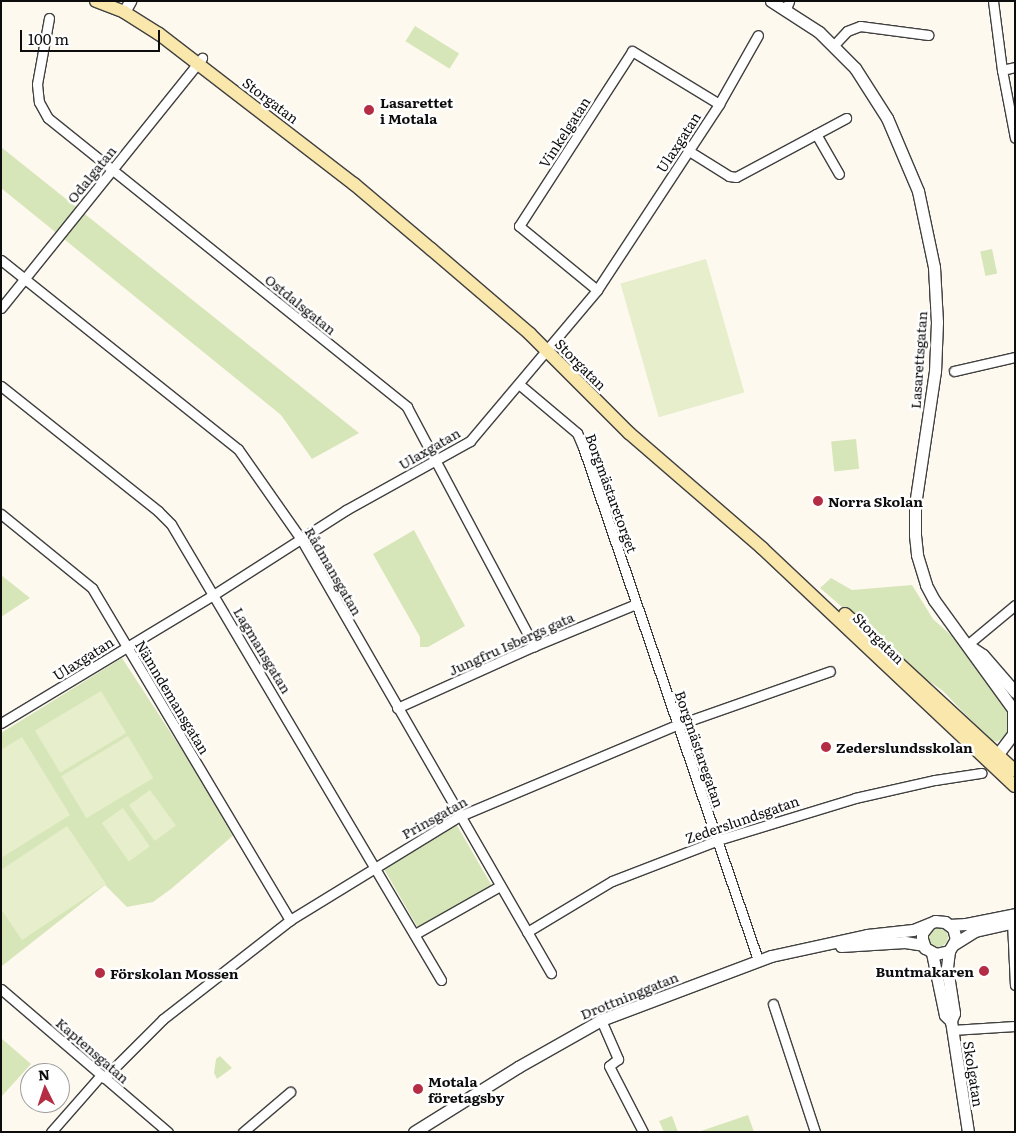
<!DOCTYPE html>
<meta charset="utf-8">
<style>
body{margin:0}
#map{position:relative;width:1016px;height:1133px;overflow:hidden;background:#fef9ee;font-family:Literata,serif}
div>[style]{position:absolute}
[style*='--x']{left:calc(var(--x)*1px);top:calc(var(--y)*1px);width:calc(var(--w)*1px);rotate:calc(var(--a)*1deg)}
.green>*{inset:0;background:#d7e6b9;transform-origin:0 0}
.round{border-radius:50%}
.pitch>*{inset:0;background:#e7eecb;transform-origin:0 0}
.roads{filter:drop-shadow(1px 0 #404040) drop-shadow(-1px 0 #404040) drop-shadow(0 1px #404040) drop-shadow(0 -1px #404040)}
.minor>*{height:9px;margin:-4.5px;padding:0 4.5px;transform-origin:4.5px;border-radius:4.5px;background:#fff}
.tertiary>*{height:11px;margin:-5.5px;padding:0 5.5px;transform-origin:5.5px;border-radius:5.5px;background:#fff}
.secondary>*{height:12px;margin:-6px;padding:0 6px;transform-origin:6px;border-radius:6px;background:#fae7ac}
.dots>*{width:14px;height:14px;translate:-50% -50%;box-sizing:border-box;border:2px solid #fff;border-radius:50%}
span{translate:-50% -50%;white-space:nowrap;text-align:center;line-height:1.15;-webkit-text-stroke:5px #fff;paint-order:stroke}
.street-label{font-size:14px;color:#0d0d0d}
.poi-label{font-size:14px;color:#0d0d0d;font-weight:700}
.left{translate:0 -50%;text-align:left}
.right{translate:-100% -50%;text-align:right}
.frame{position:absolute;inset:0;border:2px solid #0d0d0d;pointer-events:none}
.north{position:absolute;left:20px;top:1063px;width:50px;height:50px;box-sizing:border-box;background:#fff;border:1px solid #9e9e9e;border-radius:50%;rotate:356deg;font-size:14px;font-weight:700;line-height:20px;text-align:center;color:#0d0d0d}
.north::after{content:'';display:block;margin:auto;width:18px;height:22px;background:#b52d45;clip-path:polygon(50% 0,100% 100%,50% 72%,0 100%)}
.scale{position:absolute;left:20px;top:30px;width:140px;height:22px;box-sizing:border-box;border:2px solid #0d0d0d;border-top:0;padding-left:6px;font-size:15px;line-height:18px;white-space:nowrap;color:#0d0d0d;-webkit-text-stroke:4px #fff;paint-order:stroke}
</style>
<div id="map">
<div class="green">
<div style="left:415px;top:26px;width:52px;height:18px;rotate:32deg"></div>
<div style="clip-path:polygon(1px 147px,359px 433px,312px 459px,281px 415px,1px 188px)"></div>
<div style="left:992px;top:249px;width:25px;height:12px;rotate:78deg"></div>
<div style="left:856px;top:439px;width:30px;height:25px;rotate:84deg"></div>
<div style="clip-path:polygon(414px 530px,465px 626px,428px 647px,420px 647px,420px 637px,373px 554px)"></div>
<div style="clip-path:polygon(1px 575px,30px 598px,1px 617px)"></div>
<div style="clip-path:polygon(831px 578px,852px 590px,912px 585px,933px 619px,953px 637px,1008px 709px,1010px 720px,1007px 735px,997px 742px,989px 739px,943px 691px,926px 679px,820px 588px)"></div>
<div style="clip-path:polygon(122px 658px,236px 833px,171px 889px,153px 902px,127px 907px,105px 885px,2px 966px,1px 733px)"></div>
<div style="left:455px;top:822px;width:73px;height:85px;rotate:60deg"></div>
<div class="round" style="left:928px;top:927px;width:20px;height:20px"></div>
<div style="clip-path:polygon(1px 1038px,31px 1064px,1px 1097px)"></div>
<div style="clip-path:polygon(220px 1056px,232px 1068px,217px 1079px,214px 1073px,216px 1059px)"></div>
<div style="clip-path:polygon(748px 1115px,754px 1132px,698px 1132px)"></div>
<div style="clip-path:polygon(672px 1116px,678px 1132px,664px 1132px,659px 1121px)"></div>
</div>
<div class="pitch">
<div style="left:706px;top:259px;width:139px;height:89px;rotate:74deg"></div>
<div style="left:101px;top:691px;width:49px;height:77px;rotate:59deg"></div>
<div style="left:128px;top:736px;width:49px;height:78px;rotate:59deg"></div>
<div style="clip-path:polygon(22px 737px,70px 815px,1px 858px,1px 750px)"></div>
<div style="left:150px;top:790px;width:44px;height:26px;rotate:54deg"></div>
<div style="left:123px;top:808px;width:47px;height:26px;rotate:55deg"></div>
<div style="clip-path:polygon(67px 826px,106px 884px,22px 940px,1px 909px,1px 870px)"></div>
</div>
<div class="roads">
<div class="minor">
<div style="--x:993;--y:1;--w:70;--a:82.6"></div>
<div style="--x:1002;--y:70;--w:69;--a:79.2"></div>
<div style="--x:786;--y:9;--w:9;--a:-69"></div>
<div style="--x:49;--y:18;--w:67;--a:100.3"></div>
<div style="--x:37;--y:84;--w:18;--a:84"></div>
<div style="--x:39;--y:102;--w:18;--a:61"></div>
<div style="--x:48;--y:118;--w:461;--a:38.8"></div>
<div style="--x:407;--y:407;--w:271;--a:62"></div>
<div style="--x:834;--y:45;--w:19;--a:-47"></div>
<div style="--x:847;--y:31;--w:14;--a:-21"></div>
<div style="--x:860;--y:26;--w:69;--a:7.5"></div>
<div style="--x:1002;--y:70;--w:13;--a:-13"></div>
<div style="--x:816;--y:134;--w:46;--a:60.1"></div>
<div style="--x:689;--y:151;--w:47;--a:32"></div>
<div style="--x:729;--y:176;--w:7;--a:8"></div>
<div style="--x:736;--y:177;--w:125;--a:-28.2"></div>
<div style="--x:1;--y:260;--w:303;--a:38.6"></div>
<div style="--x:238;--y:449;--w:110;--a:55"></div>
<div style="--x:301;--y:539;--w:501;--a:60.06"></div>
<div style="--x:597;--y:290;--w:101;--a:-140.6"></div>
<div style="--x:519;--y:226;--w:208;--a:-57.1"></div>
<div style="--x:632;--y:51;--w:102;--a:31.3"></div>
<div style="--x:1;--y:308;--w:321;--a:-51.2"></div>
<div style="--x:954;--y:371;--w:63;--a:-12.9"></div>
<div style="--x:520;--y:385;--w:75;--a:40.1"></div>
<div style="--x:577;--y:433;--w:15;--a:67"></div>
<div style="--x:583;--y:447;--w:542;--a:71.16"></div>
<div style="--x:1;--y:386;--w:201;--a:38.5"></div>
<div style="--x:158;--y:511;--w:18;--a:45"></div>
<div style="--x:171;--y:524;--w:530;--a:59.37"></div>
<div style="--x:1;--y:514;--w:117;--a:39.1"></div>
<div style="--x:92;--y:588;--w:387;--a:59.2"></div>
<div style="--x:967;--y:645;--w:62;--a:-39.8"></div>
<div style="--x:397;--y:708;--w:150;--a:-24.3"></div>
<div style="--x:534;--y:646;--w:110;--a:-22.4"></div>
<div style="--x:1;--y:723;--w:248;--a:-31.1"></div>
<div style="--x:213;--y:595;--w:158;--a:-32.6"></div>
<div style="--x:346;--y:510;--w:142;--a:-29.1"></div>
<div style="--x:470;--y:441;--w:197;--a:-49.9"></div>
<div style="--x:597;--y:290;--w:222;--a:-56.7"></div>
<div style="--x:719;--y:104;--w:79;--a:-60.5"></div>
<div style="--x:1012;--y:922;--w:63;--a:87.3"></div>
<div style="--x:527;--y:932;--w:99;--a:-31"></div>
<div style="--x:612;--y:881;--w:114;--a:-21.1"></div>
<div style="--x:718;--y:840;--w:143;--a:-17"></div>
<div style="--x:855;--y:798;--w:82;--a:-12.7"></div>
<div style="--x:935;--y:780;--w:47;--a:-8.7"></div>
<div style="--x:415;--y:934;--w:98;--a:-29.5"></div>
<div style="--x:1;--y:989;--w:220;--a:40.6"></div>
<div style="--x:773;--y:1004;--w:135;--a:71.8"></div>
<div style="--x:601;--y:1020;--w:43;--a:66.4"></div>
<div style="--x:618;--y:1059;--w:11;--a:142"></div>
<div style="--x:609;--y:1066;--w:74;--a:62.7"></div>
<div style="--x:952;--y:1030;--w:63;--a:-3.6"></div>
<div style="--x:104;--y:1078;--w:83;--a:-45"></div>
<div style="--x:163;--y:1019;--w:161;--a:-37.9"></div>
<div style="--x:290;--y:920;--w:199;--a:-31.5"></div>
<div style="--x:460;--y:816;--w:235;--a:-22.8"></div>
<div style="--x:677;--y:725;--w:162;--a:-19.4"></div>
<div style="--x:51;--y:1132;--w:76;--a:-48.7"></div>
<div style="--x:243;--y:1132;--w:62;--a:-40.4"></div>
</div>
<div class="tertiary">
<div style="--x:771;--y:1;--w:57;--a:32.9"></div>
<div style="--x:819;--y:32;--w:51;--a:45"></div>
<div style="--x:855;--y:68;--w:59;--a:57.4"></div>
<div style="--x:887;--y:118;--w:79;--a:67"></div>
<div style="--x:918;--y:191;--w:78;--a:78.1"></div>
<div style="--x:934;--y:267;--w:55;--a:86.9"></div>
<div style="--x:937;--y:322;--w:49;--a:92.3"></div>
<div style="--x:935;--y:371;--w:135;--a:98.5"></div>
<div style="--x:915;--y:505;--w:30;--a:90"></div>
<div style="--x:915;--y:535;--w:20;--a:84"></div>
<div style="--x:917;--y:555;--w:31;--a:73"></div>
<div style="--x:926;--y:585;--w:17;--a:62"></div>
<div style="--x:934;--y:600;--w:135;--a:54.1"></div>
<div style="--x:1013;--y:709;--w:25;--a:90"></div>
<div style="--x:1013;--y:734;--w:34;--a:127"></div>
<div style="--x:124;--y:12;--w:13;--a:-61"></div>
<div style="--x:971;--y:647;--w:14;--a:34"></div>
<div style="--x:983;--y:655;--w:49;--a:49.1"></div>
<div style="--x:949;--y:925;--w:17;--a:-3"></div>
<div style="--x:966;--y:924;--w:50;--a:-11.5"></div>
<div style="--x:954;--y:944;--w:25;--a:-32"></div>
<div style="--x:975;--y:931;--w:41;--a:-12.7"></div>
<div style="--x:841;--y:946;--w:64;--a:-3.6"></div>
<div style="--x:905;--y:942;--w:18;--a:9"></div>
<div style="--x:949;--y:951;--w:17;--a:97"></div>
<div style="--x:947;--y:968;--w:46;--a:81.2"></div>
<div style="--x:954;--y:1013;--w:9;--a:111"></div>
<div style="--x:951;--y:1021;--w:112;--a:81.3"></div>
<div style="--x:932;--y:953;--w:63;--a:78.2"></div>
<div style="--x:945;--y:1015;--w:8;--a:45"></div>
<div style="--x:414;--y:1132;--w:123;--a:-32"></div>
<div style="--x:518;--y:1067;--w:95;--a:-29.5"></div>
<div style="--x:601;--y:1020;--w:182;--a:-20.6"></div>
<div style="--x:771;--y:956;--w:98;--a:-12.3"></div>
<div style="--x:867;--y:935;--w:46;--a:-6.2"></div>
<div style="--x:913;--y:930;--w:24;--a:-22"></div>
<div style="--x:935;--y:921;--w:10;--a:6"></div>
<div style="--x:945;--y:922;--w:10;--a:37"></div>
<div style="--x:953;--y:928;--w:11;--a:75"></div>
<div style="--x:956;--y:939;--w:14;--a:120"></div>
<div style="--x:949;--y:951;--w:13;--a:167"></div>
<div style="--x:936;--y:954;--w:13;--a:-151"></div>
<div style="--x:925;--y:948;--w:9;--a:-108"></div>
<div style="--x:922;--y:939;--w:6;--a:-90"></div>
<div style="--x:922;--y:933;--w:11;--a:-52"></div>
</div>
<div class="secondary">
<div style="--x:96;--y:1;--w:30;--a:21"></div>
<div style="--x:124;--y:12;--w:41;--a:32.2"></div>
<div style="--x:159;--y:34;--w:246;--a:37.6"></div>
<div style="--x:354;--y:184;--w:101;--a:40.2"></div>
<div style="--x:431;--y:249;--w:130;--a:40.6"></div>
<div style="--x:530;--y:334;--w:140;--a:45"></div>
<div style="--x:629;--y:433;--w:176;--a:40.8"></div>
<div style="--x:762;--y:548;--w:347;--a:43.3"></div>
<div style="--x:845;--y:614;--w:231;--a:42.7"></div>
</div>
</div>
<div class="dots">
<div style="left:369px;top:110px;background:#b52d45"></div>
<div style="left:818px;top:501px;background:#b52d45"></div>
<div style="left:826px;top:747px;background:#b52d45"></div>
<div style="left:984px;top:971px;background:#b52d45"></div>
<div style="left:100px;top:973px;background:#b52d45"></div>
<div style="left:418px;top:1089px;background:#b52d45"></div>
</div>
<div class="street-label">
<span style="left:271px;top:100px;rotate:37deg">Storgatan</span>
<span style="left:564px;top:132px;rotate:-57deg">Vinkelgatan</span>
<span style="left:678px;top:142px;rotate:-57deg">Ulaxgatan</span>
<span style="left:91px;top:174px;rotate:-51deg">Odalgatan</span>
<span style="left:301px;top:304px;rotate:39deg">Ostdalsgatan</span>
<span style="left:918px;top:360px;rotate:-86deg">Lasarettsgatan</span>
<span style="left:581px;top:364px;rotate:45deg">Storgatan</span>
<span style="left:429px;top:448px;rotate:-30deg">Ulaxgatan</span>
<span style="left:612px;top:493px;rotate:70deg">Borgmästaretorget</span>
<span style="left:334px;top:571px;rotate:60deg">Rådmansgatan</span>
<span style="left:879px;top:638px;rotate:45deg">Storgatan</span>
<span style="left:511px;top:643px;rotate:-24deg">Jungfru Isbergs gata</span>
<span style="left:263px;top:650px;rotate:59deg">Lagmansgatan</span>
<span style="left:83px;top:658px;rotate:-32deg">Ulaxgatan</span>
<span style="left:173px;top:697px;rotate:59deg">Nämndemansgatan</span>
<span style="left:700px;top:749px;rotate:71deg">Borgmästaregatan</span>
<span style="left:434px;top:817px;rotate:-29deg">Prinsgatan</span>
<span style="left:742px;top:819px;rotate:-19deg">Zederslundsgatan</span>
<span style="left:629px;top:995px;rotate:-22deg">Drottninggatan</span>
<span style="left:93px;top:1050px;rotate:41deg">Kaptensgatan</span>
<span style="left:974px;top:1074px;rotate:81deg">Skolgatan</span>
</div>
<div class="poi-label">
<span class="left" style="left:380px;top:110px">Lasarettet<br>i Motala</span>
<span class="left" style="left:828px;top:501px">Norra Skolan</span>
<span class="left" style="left:836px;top:747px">Zederslundsskolan</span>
<span class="right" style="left:974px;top:971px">Buntmakaren</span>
<span class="left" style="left:110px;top:973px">Förskolan Mossen</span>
<span class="left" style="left:428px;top:1089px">Motala<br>företagsby</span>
</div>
<div class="frame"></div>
<div class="north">N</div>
<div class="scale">100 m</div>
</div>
